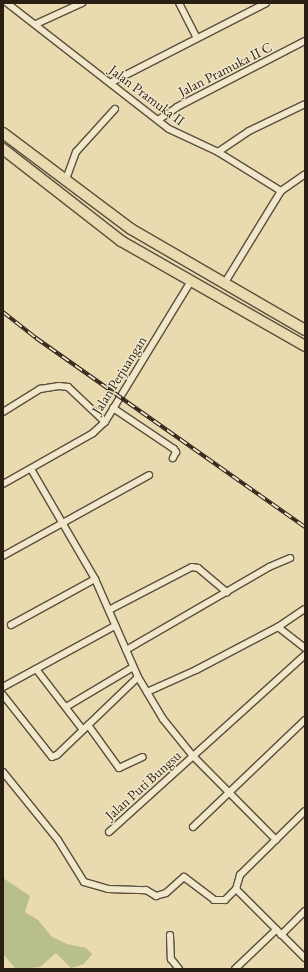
<!DOCTYPE html>
<style>
body{margin:0}
#map{position:relative;width:308px;height:972px;overflow:hidden;background:#e9daaf;font-family:"EB Garamond",serif}
div>[style]{position:absolute}
[style*='--x']{left:calc(var(--x)*1px);top:calc(var(--y)*1px);width:calc(var(--w)*1px);rotate:calc(var(--a)*1deg)}
.green>*{inset:0;background:#b8bf8a}
.roads{filter:drop-shadow(1px 0 #5a4e3c) drop-shadow(-1px 0 #5a4e3c) drop-shadow(0 1px #5a4e3c) drop-shadow(0 -1px #5a4e3c)}
.street>*{height:6px;margin:-3px;padding:0 3px;transform-origin:3px;border-radius:3px;background:#f1e7cb}
.primary>*{height:10px;margin:-5px;padding:0 5px;transform-origin:5px;border-radius:5px;background:#e9daaf}
.rail>*{height:4px;margin-top:-2px;transform-origin:0;background:repeating-linear-gradient(90deg,#f1e7cb 0 8px,#2a1f15 0 16px);box-sizing:border-box;border-block:1px solid #2a1f15}
span{translate:-50% -50%;white-space:nowrap;text-align:center;line-height:1.15;-webkit-text-stroke:3px #f1e7cb;paint-order:stroke}
.street-label{font-size:14px;color:#2a1f15}
.frame{position:absolute;inset:0;border:4px solid #2a1f15;pointer-events:none}
</style>
<div id="map">
<div class="green">
<div style="clip-path:polygon(3px 878px,30px 896px,25px 912px,38px 920px,52px 937px,67px 944px,86px 948px,92px 954px,84px 964px,71px 968px,56px 953px,40px 967px,16px 969px,3px 954px)"></div>
</div>
<div class="roads">
<div class="street">
<div style="--x:7;--y:3;--w:205;--a:37.9"></div>
<div style="--x:169;--y:129;--w:54;--a:25.1"></div>
<div style="--x:218;--y:152;--w:74;--a:31.8"></div>
<div style="--x:179;--y:3;--w:39;--a:63"></div>
<div style="--x:36;--y:24;--w:51;--a:-24.5"></div>
<div style="--x:110;--y:83;--w:175;--a:-27.1"></div>
<div style="--x:158;--y:120;--w:23;--a:-34"></div>
<div style="--x:177;--y:107;--w:144;--a:-27.3"></div>
<div style="--x:218;--y:152;--w:37;--a:-34"></div>
<div style="--x:249;--y:131;--w:62;--a:-25.7"></div>
<div style="--x:65;--y:182;--w:32;--a:-70"></div>
<div style="--x:76;--y:152;--w:58;--a:-47.8"></div>
<div style="--x:224;--y:284;--w:109;--a:-58.5"></div>
<div style="--x:281;--y:191;--w:29;--a:-35"></div>
<div style="--x:113;--y:408;--w:73;--a:33.9"></div>
<div style="--x:174;--y:449;--w:4;--a:56"></div>
<div style="--x:176;--y:452;--w:7;--a:117"></div>
<div style="--x:3;--y:412;--w:44;--a:-31.9"></div>
<div style="--x:40;--y:389;--w:19;--a:-9"></div>
<div style="--x:59;--y:386;--w:9;--a:6"></div>
<div style="--x:68;--y:387;--w:51;--a:43.4"></div>
<div style="--x:31;--y:469;--w:127;--a:59.8"></div>
<div style="--x:95;--y:579;--w:107;--a:66.3"></div>
<div style="--x:138;--y:677;--w:49;--a:59.2"></div>
<div style="--x:163;--y:719;--w:48;--a:51"></div>
<div style="--x:193;--y:756;--w:118;--a:45.3"></div>
<div style="--x:3;--y:484;--w:103;--a:-29.5"></div>
<div style="--x:93;--y:433;--w:16;--a:-43"></div>
<div style="--x:105;--y:422;--w:165;--a:-58.6"></div>
<div style="--x:3;--y:556;--w:167;--a:-29"></div>
<div style="--x:109;--y:610;--w:93;--a:-27.4"></div>
<div style="--x:192;--y:567;--w:6;--a:9"></div>
<div style="--x:198;--y:568;--w:38;--a:40"></div>
<div style="--x:11;--y:625;--w:96;--a:-28.7"></div>
<div style="--x:278;--y:627;--w:34;--a:38"></div>
<div style="--x:126;--y:650;--w:165;--a:-30.1"></div>
<div style="--x:269;--y:567;--w:23;--a:-23"></div>
<div style="--x:36;--y:669;--w:77;--a:52.4"></div>
<div style="--x:3;--y:687;--w:128;--a:-28.6"></div>
<div style="--x:147;--y:692;--w:54;--a:-24.2"></div>
<div style="--x:196;--y:670;--w:93;--a:-27.7"></div>
<div style="--x:278;--y:627;--w:32;--a:-34"></div>
<div style="--x:3;--y:695;--w:79;--a:51.7"></div>
<div style="--x:52;--y:757;--w:5;--a:-22"></div>
<div style="--x:57;--y:755;--w:112;--a:-43.9"></div>
<div style="--x:66;--y:707;--w:78;--a:-30.8"></div>
<div style="--x:88;--y:725;--w:53;--a:54.2"></div>
<div style="--x:119;--y:768;--w:26;--a:-25"></div>
<div style="--x:3;--y:772;--w:87;--a:51"></div>
<div style="--x:58;--y:840;--w:49;--a:58.2"></div>
<div style="--x:84;--y:882;--w:25;--a:16"></div>
<div style="--x:108;--y:889;--w:38;--a:2"></div>
<div style="--x:146;--y:890;--w:12;--a:31"></div>
<div style="--x:156;--y:896;--w:10;--a:-17"></div>
<div style="--x:166;--y:893;--w:24;--a:-42"></div>
<div style="--x:184;--y:877;--w:38;--a:37"></div>
<div style="--x:214;--y:900;--w:11;--a:0"></div>
<div style="--x:225;--y:900;--w:16;--a:-45"></div>
<div style="--x:236;--y:889;--w:15;--a:-74"></div>
<div style="--x:240;--y:875;--w:91;--a:-44.6"></div>
<div style="--x:193;--y:827;--w:155;--a:-43.7"></div>
<div style="--x:109;--y:832;--w:264;--a:-42.1"></div>
<div style="--x:236;--y:889;--w:98;--a:45"></div>
<div style="--x:170;--y:935;--w:24;--a:88"></div>
<div style="--x:171;--y:959;--w:13;--a:51"></div>
<div style="--x:281;--y:935;--w:34;--a:-45"></div>
<div style="--x:235;--y:969;--w:57;--a:-43.6"></div>
</div>
<div class="primary">
<div style="--x:3;--y:133;--w:160;--a:36.9"></div>
<div style="--x:131;--y:229;--w:201;--a:30.1"></div>
<div style="--x:3;--y:149;--w:150;--a:37.9"></div>
<div style="--x:121;--y:241;--w:212;--a:29.7"></div>
</div>
</div>
<div class="rail">
<div style="--x:3;--y:312;--w:42;--a:38.2"></div>
<div style="--x:36;--y:338;--w:329;--a:35.1"></div>
</div>
<div class="street-label">
<span style="left:225px;top:69px;rotate:-27deg">Jalan Pramuka II C</span>
<span style="left:147px;top:95px;rotate:37deg">Jalan Pramuka II</span>
<span style="left:119px;top:375px;rotate:-58deg">Jalan Perjuangan</span>
<span style="left:143px;top:785px;rotate:-42deg">Jalan Puti Bungsu</span>
</div>
<div class="frame"></div>
</div>
